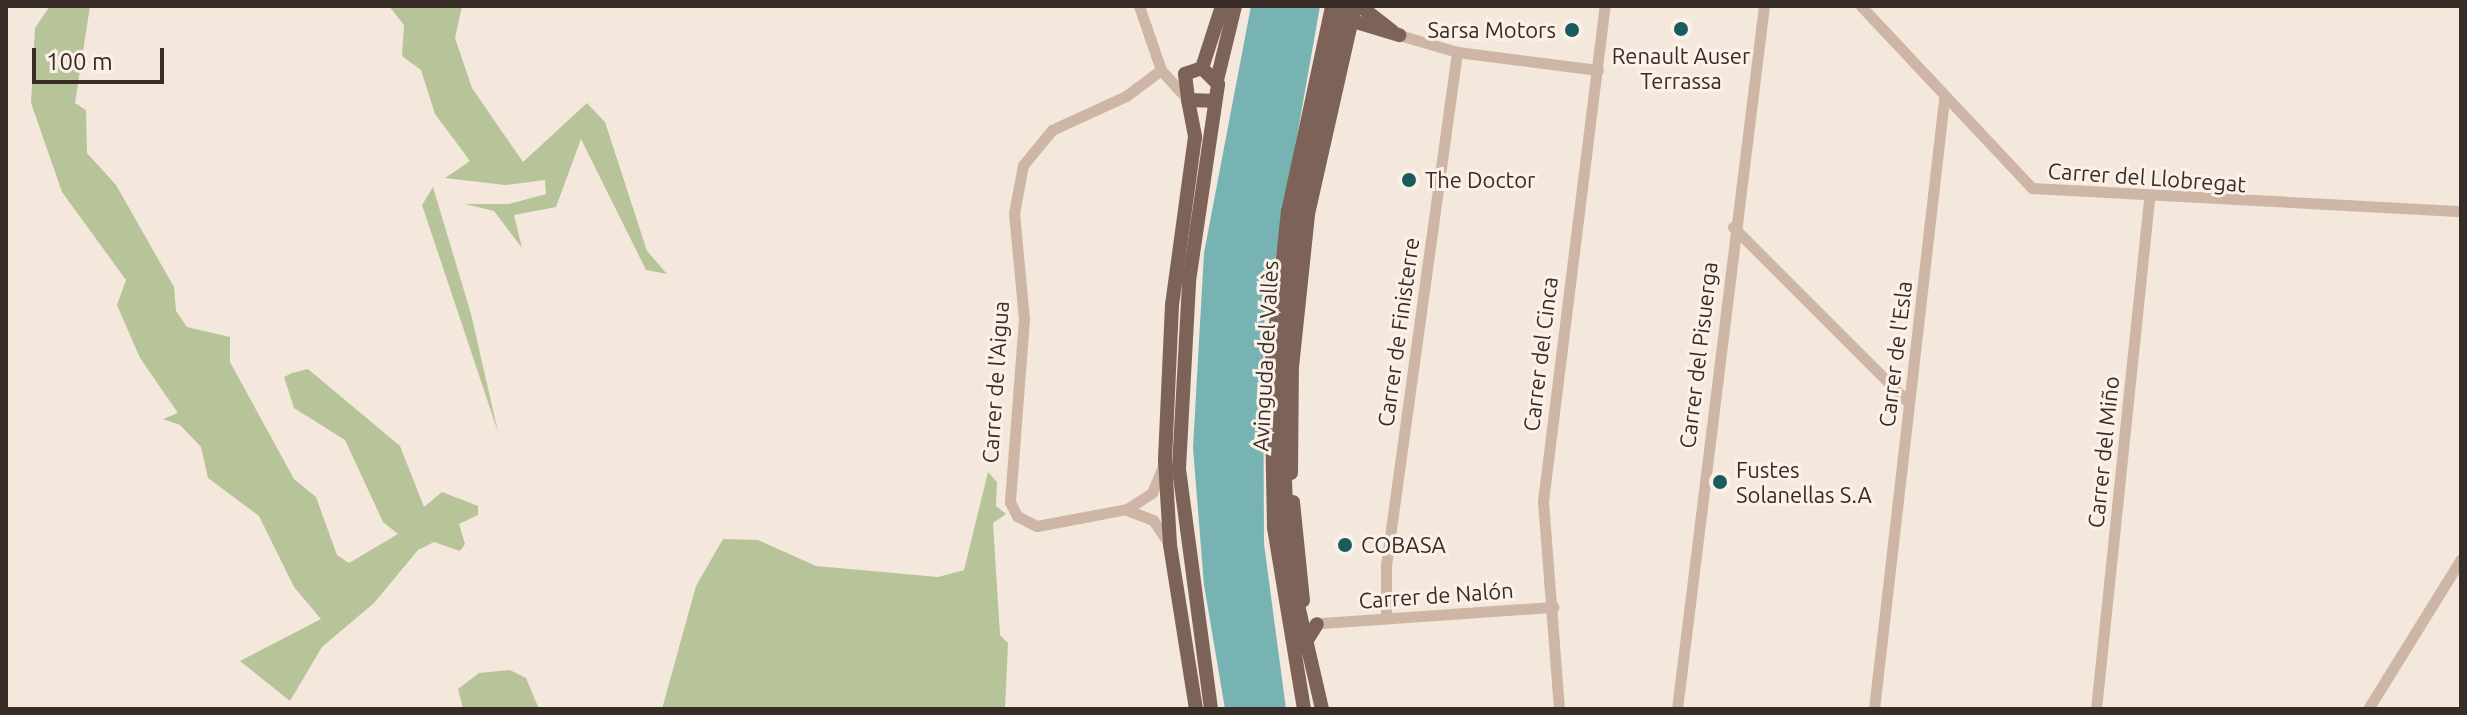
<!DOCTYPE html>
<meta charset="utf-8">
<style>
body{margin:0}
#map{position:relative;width:2467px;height:715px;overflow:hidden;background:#f4e7db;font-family:Ubuntu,sans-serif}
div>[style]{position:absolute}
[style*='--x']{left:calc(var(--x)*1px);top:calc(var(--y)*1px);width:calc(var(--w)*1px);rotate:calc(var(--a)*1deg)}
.green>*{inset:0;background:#b7c499}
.water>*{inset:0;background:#77b3b3}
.minor>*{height:11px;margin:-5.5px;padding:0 5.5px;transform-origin:5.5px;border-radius:5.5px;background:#cdb6a6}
.major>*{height:14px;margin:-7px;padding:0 7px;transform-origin:7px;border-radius:7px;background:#7c6257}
.dots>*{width:22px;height:22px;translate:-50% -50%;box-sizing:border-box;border:4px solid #fbf1e8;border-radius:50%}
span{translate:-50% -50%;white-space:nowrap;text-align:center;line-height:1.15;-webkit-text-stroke:6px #fbf1e8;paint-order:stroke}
.poi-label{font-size:22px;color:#382c27}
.right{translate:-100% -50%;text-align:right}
.left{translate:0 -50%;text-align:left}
.street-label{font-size:22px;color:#382c27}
.frame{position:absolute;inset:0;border:8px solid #382c27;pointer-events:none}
.scale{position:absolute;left:32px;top:48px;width:132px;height:36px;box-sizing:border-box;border:4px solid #382c27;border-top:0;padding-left:10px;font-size:24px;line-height:28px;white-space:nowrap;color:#382c27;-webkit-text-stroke:6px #fbf1e8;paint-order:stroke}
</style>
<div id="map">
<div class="green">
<div style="clip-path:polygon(50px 6px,90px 6px,75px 103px,86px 110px,87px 153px,116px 185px,174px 287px,176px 311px,187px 327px,230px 337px,230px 362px,294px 479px,316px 497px,337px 555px,349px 563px,398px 534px,383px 522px,345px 440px,294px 408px,284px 377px,292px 373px,308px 369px,400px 446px,424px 507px,442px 492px,478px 506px,478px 515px,459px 524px,465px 544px,460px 551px,434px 542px,418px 550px,374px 603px,322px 647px,290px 701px,240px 661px,321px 619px,294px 587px,259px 516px,208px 478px,201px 447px,180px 425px,163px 419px,178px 413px,140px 358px,117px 305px,126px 280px,62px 192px,31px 103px,35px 28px)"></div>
<div style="clip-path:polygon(389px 6px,462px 6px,455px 38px,472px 88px,523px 162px,587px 103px,605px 122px,647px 251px,667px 274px,646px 270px,581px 139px,556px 207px,514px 215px,522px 248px,494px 211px,465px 204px,509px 204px,546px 194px,545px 180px,505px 185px,445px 178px,470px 161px,435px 114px,421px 70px,402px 56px,404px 25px)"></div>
<div style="clip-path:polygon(433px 187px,471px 314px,498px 432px,422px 205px)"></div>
<div style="clip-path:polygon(988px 472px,997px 482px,996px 506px,1006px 514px,993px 523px,1000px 635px,1008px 643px,1005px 709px,662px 709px,696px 586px,723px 539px,758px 540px,816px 566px,938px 577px,964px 570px)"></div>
<div style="clip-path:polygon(510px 670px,526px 678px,539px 709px,463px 709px,458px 689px,479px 673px)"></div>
</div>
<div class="water">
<div style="clip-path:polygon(1251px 6px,1320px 6px,1263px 329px,1264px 544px,1286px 709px,1225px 709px,1204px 585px,1193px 448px,1204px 253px)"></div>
</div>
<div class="minor">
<div style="--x:1139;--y:6;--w:68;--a:71"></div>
<div style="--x:1161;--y:70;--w:31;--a:48"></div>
<div style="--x:1861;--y:6;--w:250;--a:46.8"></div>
<div style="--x:2032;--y:188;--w:430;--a:3.1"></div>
<div style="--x:1399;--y:35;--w:60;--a:16.3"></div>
<div style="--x:1457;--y:52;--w:142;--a:7.3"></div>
<div style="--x:1161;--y:70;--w:44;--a:143.4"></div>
<div style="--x:1126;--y:96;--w:81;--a:155.3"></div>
<div style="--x:1052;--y:130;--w:45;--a:129.6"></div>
<div style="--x:1023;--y:165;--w:49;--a:100.6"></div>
<div style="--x:1014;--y:213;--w:106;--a:84.6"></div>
<div style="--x:1024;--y:319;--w:184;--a:94.4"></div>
<div style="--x:1010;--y:502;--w:16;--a:63"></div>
<div style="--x:1017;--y:516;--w:22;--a:27"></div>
<div style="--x:1037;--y:526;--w:92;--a:-10.7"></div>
<div style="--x:1127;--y:509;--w:30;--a:-33"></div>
<div style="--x:1152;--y:493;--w:31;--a:-68"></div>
<div style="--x:1733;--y:227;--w:247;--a:45"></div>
<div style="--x:1127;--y:510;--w:28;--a:21"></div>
<div style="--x:1153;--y:520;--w:30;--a:56"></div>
<div style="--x:1386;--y:618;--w:53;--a:-90"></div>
<div style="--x:1386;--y:565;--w:518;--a:-82.12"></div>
<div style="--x:1322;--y:623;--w:232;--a:-4"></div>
<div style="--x:1559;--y:709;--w:209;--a:-94.4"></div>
<div style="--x:1543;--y:501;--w:499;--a:-82.9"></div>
<div style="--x:1677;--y:709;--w:708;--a:-82.95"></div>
<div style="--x:1874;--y:709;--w:614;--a:-83.45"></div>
<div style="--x:2096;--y:709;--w:512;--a:-84.06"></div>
<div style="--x:2368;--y:709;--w:176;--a:-58.2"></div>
</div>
<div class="major">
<div style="--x:1360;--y:6;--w:41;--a:38"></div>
<div style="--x:1343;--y:18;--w:59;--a:16.9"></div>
<div style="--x:1202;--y:68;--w:65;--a:-72.1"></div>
<div style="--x:1217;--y:80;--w:76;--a:-76.3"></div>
<div style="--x:1188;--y:100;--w:38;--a:79"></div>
<div style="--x:1195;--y:137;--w:170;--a:97.8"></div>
<div style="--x:1172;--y:305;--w:155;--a:92.6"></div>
<div style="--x:1165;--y:460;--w:85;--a:86.6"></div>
<div style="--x:1170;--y:545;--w:166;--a:81"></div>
<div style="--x:1291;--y:473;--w:106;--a:-89.5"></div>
<div style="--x:1292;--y:367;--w:154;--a:-84"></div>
<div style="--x:1308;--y:214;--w:213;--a:-77.3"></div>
<div style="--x:1293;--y:502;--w:99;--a:84.2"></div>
<div style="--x:1302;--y:648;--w:28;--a:-58"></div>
<div style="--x:1211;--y:709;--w:243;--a:-97.6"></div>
<div style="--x:1179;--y:468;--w:187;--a:-86.9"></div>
<div style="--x:1189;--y:281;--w:199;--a:-81.6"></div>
<div style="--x:1218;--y:84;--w:23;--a:-135"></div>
<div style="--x:1202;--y:68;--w:18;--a:161"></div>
<div style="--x:1185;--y:74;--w:26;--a:83"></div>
<div style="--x:1188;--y:100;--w:23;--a:2"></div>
<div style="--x:1304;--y:709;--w:184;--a:-99.4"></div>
<div style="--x:1274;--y:527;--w:157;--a:-91.1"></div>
<div style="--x:1271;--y:370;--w:159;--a:-83.9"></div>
<div style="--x:1288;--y:212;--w:211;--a:-77.9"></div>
<div style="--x:1322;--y:709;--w:151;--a:-103"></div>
<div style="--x:1288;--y:562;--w:192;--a:-92.1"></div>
<div style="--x:1281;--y:370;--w:159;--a:-83.9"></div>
<div style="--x:1298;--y:212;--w:211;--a:-77.4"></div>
</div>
<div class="dots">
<div style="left:1681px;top:29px;background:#195c5e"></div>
<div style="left:1572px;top:30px;background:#195c5e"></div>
<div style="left:1409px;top:180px;background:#195c5e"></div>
<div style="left:1720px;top:482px;background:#195c5e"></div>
<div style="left:1345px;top:545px;background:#195c5e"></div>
</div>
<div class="poi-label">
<span class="right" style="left:1556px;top:30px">Sarsa Motors</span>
<span style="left:1681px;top:68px">Renault Auser<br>Terrassa</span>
<span class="left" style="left:1425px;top:180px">The Doctor</span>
<span class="left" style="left:1736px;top:482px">Fustes<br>Solanellas S.A</span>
<span class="left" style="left:1361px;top:545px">COBASA</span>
</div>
<div class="street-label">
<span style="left:2147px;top:177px;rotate:4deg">Carrer del Llobregat</span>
<span style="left:1398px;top:332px;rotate:-82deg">Carrer de Finisterre</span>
<span style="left:1540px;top:354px;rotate:-83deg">Carrer del Cinca</span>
<span style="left:1895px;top:354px;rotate:-83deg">Carrer de l'Esla</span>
<span style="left:1698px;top:355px;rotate:-83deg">Carrer del Pisuerga</span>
<span style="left:1265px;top:356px;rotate:-87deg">Avinguda del Vallès</span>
<span style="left:995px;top:382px;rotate:-86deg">Carrer de l'Aigua</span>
<span style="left:2103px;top:452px;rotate:-84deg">Carrer del Miño</span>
<span style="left:1436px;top:595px;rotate:-4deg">Carrer de Nalón</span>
</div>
<div class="frame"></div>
<div class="scale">100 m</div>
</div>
